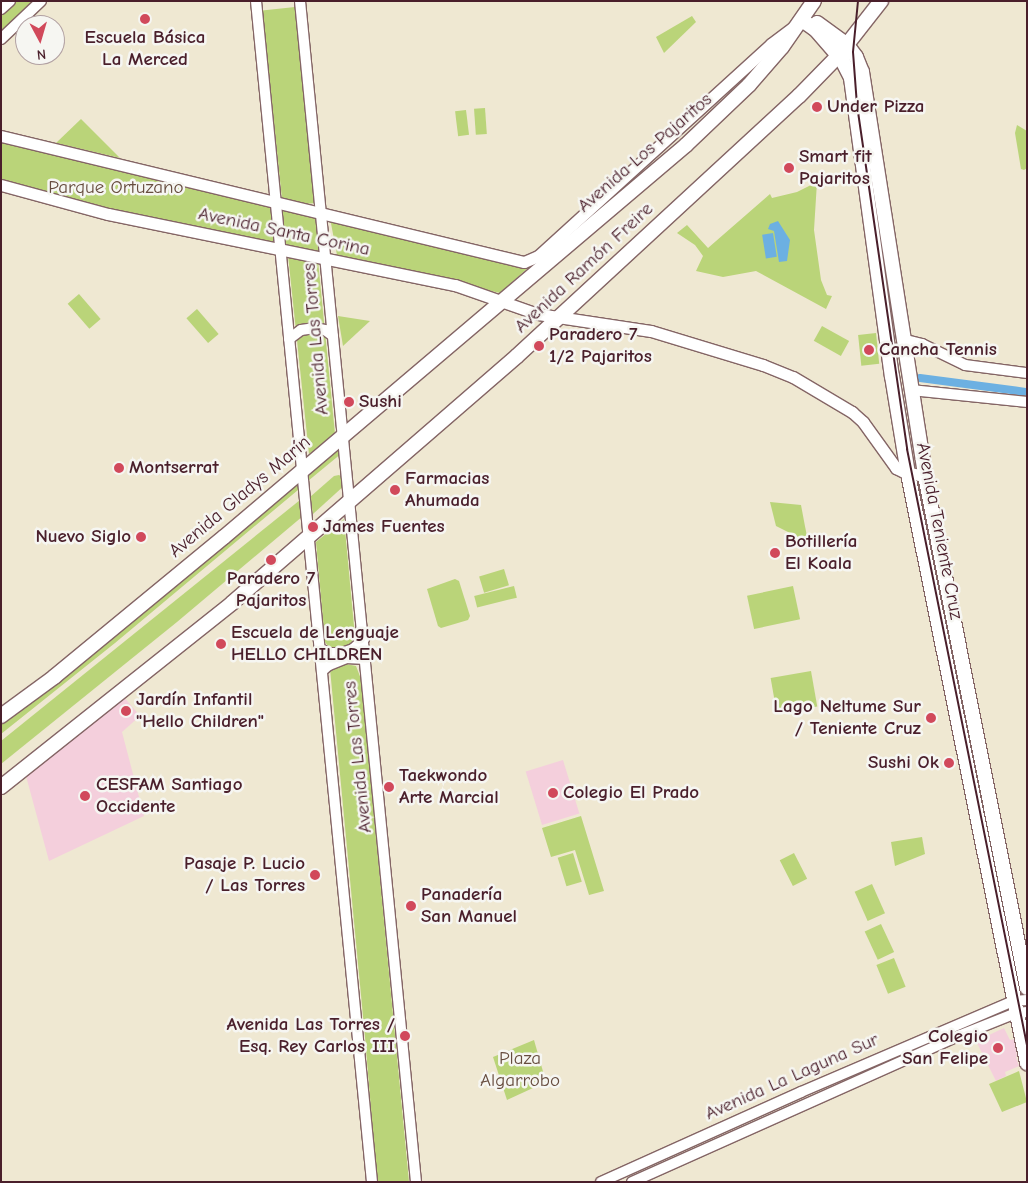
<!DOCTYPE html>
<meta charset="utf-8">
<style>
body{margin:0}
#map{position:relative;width:1028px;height:1183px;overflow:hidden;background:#efe8d2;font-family:"Comic Neue",sans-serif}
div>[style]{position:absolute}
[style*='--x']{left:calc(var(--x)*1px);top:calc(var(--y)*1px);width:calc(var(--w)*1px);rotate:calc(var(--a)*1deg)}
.built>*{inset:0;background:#f4cfdc;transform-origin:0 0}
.green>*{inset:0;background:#bad479;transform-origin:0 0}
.water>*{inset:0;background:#6cb0e2;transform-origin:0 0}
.canal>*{height:8px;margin:-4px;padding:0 4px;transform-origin:4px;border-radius:4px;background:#6cb0e2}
.roads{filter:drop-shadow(1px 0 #846565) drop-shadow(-1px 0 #846565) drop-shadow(0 1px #846565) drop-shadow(0 -1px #846565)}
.tertiary>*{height:10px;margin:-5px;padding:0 5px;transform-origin:5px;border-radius:5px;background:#fff}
.secondary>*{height:11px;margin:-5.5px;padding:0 5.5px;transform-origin:5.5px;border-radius:5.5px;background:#fff}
.primary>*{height:14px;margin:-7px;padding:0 7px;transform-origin:7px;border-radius:7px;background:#fff}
.rail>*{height:2px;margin:-1px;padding:0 1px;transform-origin:1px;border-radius:1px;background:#4a1f2b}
.dots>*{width:14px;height:14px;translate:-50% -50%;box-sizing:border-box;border:2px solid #f6f6f2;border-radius:50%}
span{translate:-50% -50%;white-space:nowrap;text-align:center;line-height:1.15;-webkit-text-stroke:5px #f6f6f2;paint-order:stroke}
.poi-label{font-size:19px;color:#4a1f2b;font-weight:700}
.left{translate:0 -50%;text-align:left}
.right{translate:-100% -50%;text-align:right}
.street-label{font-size:19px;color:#4a1f2b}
.park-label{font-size:19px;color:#664c3e}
.frame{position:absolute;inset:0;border:2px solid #4a1f2b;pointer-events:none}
.north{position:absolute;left:15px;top:15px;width:50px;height:50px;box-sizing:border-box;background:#f6f6f2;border:1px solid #b1a0a2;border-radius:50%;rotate:174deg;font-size:14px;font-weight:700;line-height:20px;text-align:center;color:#4a1f2b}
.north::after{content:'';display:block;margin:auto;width:18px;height:22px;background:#d1495b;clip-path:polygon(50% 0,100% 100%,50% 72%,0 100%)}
</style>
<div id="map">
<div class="built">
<div style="clip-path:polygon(124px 697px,140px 716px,122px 732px,144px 816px,49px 861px,26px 776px)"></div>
<div style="left:563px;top:760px;width:56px;height:39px;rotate:73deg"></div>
<div style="clip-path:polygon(1004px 1028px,1010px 1040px,1014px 1039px,1017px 1056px,1016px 1057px,1019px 1066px,1005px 1072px,1006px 1076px,996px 1081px,976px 1041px)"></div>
</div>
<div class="green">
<div style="clip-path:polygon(15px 1px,33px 1px,1px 32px,1px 14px)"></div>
<div style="left:295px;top:7px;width:197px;height:33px;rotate:84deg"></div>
<div style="clip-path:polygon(692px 16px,696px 22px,664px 53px,656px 37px)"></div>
<div style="left:485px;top:108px;width:26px;height:11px;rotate:86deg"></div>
<div style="left:466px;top:110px;width:25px;height:11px;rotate:83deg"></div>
<div style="clip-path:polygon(81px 119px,120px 158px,56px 143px)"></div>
<div style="clip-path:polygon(1017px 125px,1027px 131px,1027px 168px,1024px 170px,1021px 169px,1015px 133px)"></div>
<div style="clip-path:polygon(1px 139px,271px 202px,276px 244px,106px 208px,1px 179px)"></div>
<div style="clip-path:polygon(817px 182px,814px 230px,821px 280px,827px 295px,832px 296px,826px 309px,756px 271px,723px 277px,696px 271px,703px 256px,695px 245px,677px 233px,687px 225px,708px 248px,770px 194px,772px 198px,797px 192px)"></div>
<div style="clip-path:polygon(282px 207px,318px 214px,321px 252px,285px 245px)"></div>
<div style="clip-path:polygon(330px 218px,529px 267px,500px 293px,337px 255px)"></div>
<div style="clip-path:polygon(288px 255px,318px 261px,335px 434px,309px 454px)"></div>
<div style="left:79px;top:294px;width:33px;height:15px;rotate:49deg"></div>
<div style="left:197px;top:309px;width:33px;height:14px;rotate:49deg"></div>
<div style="clip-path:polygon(338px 316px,370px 321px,343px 346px)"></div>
<div style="left:822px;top:326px;width:31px;height:17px;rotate:29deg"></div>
<div style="left:876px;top:333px;width:31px;height:18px;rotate:84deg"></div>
<div style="clip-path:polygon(336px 447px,341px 450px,342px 453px,308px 481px,307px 472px)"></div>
<div style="clip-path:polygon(339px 475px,345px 479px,346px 484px,313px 514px,310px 497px,334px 476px)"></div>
<div style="clip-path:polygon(298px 482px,298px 490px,115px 643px,1px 734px,1px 724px,229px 542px)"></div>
<div style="clip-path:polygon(300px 500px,303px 516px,177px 622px,1px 764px,1px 741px)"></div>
<div style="clip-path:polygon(770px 502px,801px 505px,808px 542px,776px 526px)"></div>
<div style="clip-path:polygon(344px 519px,355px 637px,347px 649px,330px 649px,325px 642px,316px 542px)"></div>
<div style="left:504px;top:569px;width:17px;height:26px;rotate:73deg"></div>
<div style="clip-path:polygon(455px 579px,459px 581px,470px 616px,468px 620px,441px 628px,438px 626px,427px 589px)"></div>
<div style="left:514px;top:586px;width:12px;height:41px;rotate:76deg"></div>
<div style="left:793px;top:586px;width:34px;height:47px;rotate:78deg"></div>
<div style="clip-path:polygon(341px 663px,356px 666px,361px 679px,409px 1182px,377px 1182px,365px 1037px,330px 669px)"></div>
<div style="left:811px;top:671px;width:36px;height:41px;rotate:80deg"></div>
<div style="clip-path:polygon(581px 816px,604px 891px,589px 895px,575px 850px,551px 857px,542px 828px)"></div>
<div style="clip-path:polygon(922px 837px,925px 854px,895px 866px,891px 842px)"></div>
<div style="left:573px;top:853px;width:30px;height:16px;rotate:73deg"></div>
<div style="left:794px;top:853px;width:29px;height:16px;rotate:63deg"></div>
<div style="left:872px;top:884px;width:32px;height:19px;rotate:66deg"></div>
<div style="left:881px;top:924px;width:31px;height:18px;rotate:65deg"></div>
<div style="left:894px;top:958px;width:31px;height:19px;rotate:68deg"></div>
<div style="clip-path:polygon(534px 1040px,546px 1082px,507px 1100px,493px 1057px)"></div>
<div style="clip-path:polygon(1019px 1071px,1027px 1102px,1002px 1112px,989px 1084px)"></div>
</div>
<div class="water">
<div style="clip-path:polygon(778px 221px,790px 240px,787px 261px,779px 262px,774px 231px,768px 229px,770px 224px)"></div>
<div style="left:773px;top:233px;width:24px;height:11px;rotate:81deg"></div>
</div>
<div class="canal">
<div style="--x:920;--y:378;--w:108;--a:7.5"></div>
</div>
<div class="roads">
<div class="tertiary">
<div style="--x:256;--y:1;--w:1187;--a:84.39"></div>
<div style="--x:300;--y:1;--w:1187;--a:84.39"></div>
<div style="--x:1;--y:9;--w:12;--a:-42"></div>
<div style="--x:1;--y:39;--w:55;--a:-43.5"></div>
<div style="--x:289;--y:339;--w:15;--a:-37"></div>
<div style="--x:301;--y:330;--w:14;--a:-8"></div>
<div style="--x:315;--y:328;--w:10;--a:11"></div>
<div style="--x:325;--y:330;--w:10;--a:37"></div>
<div style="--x:902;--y:339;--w:21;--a:14"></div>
<div style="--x:922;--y:344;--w:48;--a:26"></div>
<div style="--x:965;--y:365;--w:63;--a:7.4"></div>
<div style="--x:911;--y:390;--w:117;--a:5.9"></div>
<div style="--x:320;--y:649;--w:10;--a:24"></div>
<div style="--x:329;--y:653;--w:13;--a:0"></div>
<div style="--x:342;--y:653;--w:12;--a:-20"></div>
<div style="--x:353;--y:649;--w:15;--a:-42"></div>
<div style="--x:322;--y:671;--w:9;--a:-41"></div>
<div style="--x:329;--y:665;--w:18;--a:-22"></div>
<div style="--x:346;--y:658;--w:20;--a:3"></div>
<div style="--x:601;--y:1182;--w:219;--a:-24.2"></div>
<div style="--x:801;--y:1092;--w:231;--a:-23.2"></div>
<div style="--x:1013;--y:1001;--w:14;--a:-4"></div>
<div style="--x:632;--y:1182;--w:360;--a:-24.1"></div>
<div style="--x:961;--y:1035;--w:59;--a:-21.8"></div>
<div style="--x:1016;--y:1013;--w:11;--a:-5"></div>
</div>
<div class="secondary">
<div style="--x:1;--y:136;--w:538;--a:13.55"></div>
<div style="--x:524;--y:262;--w:15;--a:-23"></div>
<div style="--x:538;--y:256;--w:315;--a:-42.3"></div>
<div style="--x:771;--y:44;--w:30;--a:-37"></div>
<div style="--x:1;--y:185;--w:111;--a:15.2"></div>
<div style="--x:108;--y:214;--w:354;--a:11.6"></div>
<div style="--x:455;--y:285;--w:88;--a:19.3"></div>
<div style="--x:538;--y:314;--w:114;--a:8.6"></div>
<div style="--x:651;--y:331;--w:117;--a:16.9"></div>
<div style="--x:763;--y:365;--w:32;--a:22"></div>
<div style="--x:793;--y:377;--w:69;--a:30.7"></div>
<div style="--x:852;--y:412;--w:15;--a:42"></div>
<div style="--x:863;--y:422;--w:57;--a:54.3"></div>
<div style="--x:896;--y:468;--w:9;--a:27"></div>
<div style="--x:904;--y:472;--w:21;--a:11"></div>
</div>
<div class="primary">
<div style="--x:802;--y:20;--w:16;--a:35"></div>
<div style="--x:815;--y:29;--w:41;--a:48.9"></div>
<div style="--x:842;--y:60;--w:20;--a:63"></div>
<div style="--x:851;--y:78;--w:301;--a:82.2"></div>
<div style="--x:892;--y:376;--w:99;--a:80.7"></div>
<div style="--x:908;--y:474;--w:601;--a:78.58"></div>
<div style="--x:817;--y:23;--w:37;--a:36"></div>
<div style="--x:847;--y:45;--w:15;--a:53"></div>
<div style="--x:856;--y:57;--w:16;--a:68"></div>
<div style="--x:862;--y:72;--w:409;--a:81.1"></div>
<div style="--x:925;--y:476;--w:522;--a:78.73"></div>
<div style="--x:1;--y:716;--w:66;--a:-36.3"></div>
<div style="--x:54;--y:677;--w:220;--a:-39.5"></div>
<div style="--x:224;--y:537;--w:606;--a:-40.31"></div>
<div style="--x:686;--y:145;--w:87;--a:-43.6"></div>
<div style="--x:749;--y:85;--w:50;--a:-49"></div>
<div style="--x:782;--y:47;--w:56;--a:-55.2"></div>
<div style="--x:1;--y:787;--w:295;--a:-38.5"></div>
<div style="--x:232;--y:603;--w:377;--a:-40.9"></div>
<div style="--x:517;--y:356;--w:384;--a:-42.7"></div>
<div style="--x:799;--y:96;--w:56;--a:-45.7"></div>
<div style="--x:838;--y:56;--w:70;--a:-52"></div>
</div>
</div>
<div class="rail">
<div style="--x:858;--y:1;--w:51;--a:95.6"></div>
<div style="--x:853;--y:52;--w:53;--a:85.7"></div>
<div style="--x:857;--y:105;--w:348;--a:81.7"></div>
<div style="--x:907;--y:449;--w:608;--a:78.62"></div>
</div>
<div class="dots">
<div style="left:145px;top:19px;background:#d1495b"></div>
<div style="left:817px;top:107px;background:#d1495b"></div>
<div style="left:789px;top:168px;background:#d1495b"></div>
<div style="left:539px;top:346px;background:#d1495b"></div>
<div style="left:869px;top:350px;background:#d1495b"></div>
<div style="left:349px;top:402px;background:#d1495b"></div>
<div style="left:119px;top:468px;background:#d1495b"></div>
<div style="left:395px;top:490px;background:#d1495b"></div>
<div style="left:313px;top:527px;background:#d1495b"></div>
<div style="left:141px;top:537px;background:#d1495b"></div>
<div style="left:775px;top:553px;background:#d1495b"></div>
<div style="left:271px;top:560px;background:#d1495b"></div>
<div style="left:221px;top:644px;background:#d1495b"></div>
<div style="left:126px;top:711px;background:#d1495b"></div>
<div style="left:931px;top:718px;background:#d1495b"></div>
<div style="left:949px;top:763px;background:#d1495b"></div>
<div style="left:389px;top:787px;background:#d1495b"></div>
<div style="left:553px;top:793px;background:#d1495b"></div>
<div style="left:85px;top:796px;background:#d1495b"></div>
<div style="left:315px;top:875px;background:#d1495b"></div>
<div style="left:411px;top:906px;background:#d1495b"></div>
<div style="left:405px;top:1036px;background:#d1495b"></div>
<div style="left:998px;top:1048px;background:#d1495b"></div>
</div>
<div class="poi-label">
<span style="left:145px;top:49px">Escuela Básica<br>La Merced</span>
<span class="left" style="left:827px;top:107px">Under Pizza</span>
<span class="left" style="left:799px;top:168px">Smart fit<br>Pajaritos</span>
<span class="left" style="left:549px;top:346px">Paradero 7<br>1/2 Pajaritos</span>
<span class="left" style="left:879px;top:350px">Cancha Tennis</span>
<span class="left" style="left:359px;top:402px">Sushi</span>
<span class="left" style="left:129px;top:468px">Montserrat</span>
<span class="left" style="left:405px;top:490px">Farmacias<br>Ahumada</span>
<span class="left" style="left:323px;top:527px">James Fuentes</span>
<span class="right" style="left:131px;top:537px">Nuevo Siglo</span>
<span class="left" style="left:785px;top:553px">Botillería<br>El Koala</span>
<span style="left:271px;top:590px">Paradero 7<br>Pajaritos</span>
<span class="left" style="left:231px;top:644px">Escuela de Lenguaje<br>HELLO CHILDREN</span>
<span class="left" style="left:136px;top:711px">Jardín Infantil<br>"Hello Children"</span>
<span class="right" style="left:921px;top:718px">Lago Neltume Sur<br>/ Teniente Cruz</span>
<span class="right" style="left:939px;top:763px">Sushi Ok</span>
<span class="left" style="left:399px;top:787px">Taekwondo<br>Arte Marcial</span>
<span class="left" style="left:96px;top:796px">CESFAM Santiago<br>Occidente</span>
<span class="left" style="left:563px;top:793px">Colegio El Prado</span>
<span class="right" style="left:305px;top:875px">Pasaje P. Lucio<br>/ Las Torres</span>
<span class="left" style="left:421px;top:906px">Panadería<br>San Manuel</span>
<span class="right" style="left:395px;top:1036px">Avenida Las Torres /<br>Esq. Rey Carlos III</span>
<span class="right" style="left:988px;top:1048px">Colegio<br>San Felipe</span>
</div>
<div class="street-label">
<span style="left:645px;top:153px;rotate:-41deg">Avenida Los Pajaritos</span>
<span style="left:284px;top:232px;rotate:12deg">Avenida Santa Corina</span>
<span style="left:584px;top:268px;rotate:-43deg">Avenida Ramón Freire</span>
<span style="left:316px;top:339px;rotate:-95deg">Avenida Las Torres</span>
<span style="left:240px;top:497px;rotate:-40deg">Avenida Gladys Marín</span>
<span style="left:939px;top:531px;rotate:79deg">Avenida Teniente Cruz</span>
<span style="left:358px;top:757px;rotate:-96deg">Avenida Las Torres</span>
<span style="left:792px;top:1077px;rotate:-24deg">Avenida La Laguna Sur</span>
</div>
<div class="park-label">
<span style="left:116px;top:188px">Parque Ortuzano</span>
<span style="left:520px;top:1070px">Plaza<br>Algarrobo</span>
</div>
<div class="frame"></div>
<div class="north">N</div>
</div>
